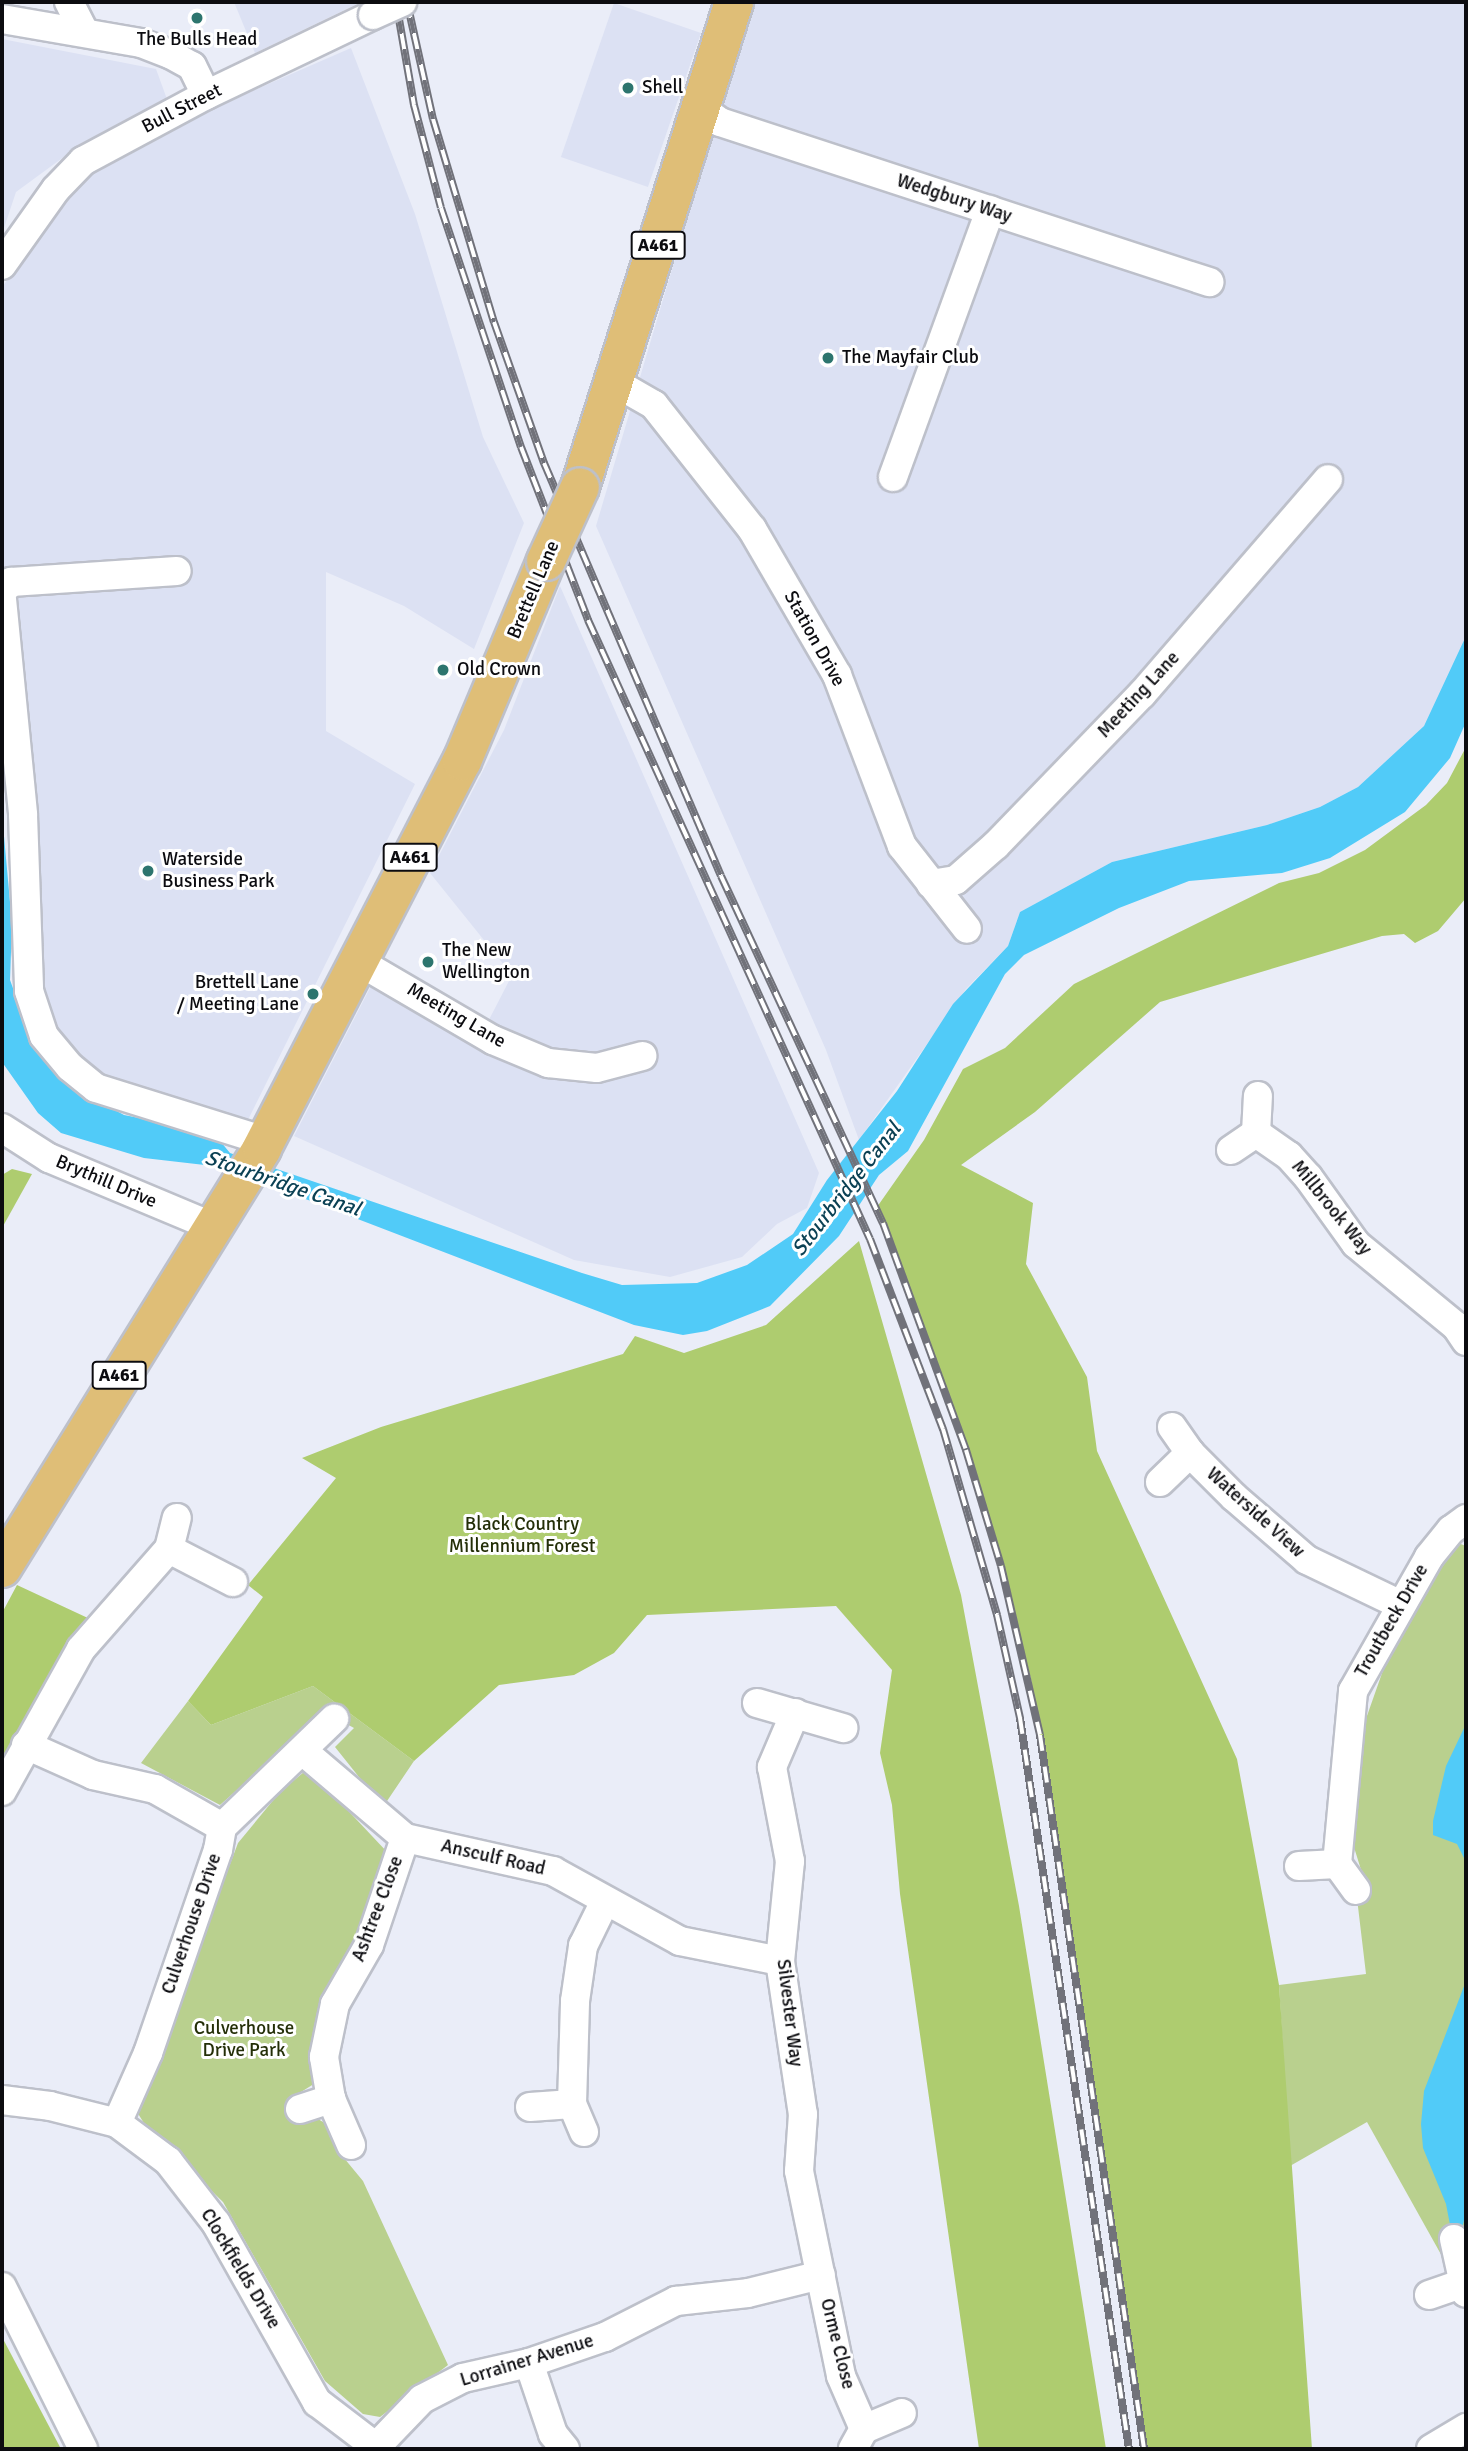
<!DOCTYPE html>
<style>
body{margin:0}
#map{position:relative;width:1468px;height:2451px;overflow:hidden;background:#eaedf8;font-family:Signika,sans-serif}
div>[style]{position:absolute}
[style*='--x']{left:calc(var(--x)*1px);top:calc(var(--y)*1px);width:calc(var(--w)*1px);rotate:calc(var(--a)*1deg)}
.built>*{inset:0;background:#dce1f3;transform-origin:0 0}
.green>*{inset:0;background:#b9d08e}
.forest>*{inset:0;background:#aecc6f}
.water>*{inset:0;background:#51cbf8}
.roads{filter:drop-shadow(2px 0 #bdc0ca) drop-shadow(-2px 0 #bdc0ca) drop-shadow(0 2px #bdc0ca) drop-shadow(0 -2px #bdc0ca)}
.street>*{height:28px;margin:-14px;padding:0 14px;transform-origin:14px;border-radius:14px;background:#fff}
.primary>*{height:38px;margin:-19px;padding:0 19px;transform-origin:19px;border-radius:19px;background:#dfbe77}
.rail>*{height:8px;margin-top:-4px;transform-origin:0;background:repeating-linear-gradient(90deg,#fff 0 16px,#71727a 0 32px);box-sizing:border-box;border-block:2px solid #71727a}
.bridges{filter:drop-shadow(2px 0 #bdc0ca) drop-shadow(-2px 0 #bdc0ca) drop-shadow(0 2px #bdc0ca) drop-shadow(0 -2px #bdc0ca)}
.street-bridge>*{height:28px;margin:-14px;padding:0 14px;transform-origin:14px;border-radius:14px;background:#fff}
.primary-bridge>*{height:38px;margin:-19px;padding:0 19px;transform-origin:19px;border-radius:19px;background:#dfbe77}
.dots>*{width:19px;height:19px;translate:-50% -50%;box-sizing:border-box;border:4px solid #fff;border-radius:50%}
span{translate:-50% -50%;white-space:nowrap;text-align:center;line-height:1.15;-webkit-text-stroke:6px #fff;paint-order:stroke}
.shield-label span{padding:2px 5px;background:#fff;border:2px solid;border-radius:5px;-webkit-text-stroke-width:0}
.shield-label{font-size:18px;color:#0c0c10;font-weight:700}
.poi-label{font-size:19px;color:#0c0c10}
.left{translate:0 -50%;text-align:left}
.right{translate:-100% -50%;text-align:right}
.street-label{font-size:19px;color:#0c0c10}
.park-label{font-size:19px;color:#242f08}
.water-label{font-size:21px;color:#0b4154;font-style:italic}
.frame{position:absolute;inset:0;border:4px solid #0c0c10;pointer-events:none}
</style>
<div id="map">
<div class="built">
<div style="clip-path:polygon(234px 2px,361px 2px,255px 53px)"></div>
<div style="clip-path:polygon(751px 2px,1466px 2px,1466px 636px,1447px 684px,1424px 726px,1358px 787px,1320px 807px,1267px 825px,1112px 862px,1020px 912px,1008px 946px,966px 989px,859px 1140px,826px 1050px,596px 526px)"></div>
<div style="left:614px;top:3px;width:92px;height:163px;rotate:19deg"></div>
<div style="clip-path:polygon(2px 39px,156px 69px,168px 102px,76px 148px,16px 192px,2px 234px)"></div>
<div style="clip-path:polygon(351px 48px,415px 214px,483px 437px,524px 523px,474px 649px,404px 606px,326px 572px,326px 731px,415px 784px,237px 1142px,207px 1127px,110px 1107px,63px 1065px,25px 988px,2px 708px,2px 287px,89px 173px,206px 111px)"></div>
<div style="clip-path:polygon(560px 586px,819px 1173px,807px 1208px,777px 1224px,742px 1257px,670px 1277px,574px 1260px,294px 1136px,372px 984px,476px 1045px,512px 975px,430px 873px,504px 730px)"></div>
</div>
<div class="green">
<div style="clip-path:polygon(1458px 1543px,1466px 1546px,1466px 2242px,1454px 2239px,1443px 2258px,1367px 2122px,1290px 2166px,1279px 1985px,1366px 1974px,1356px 1890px,1362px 1873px,1353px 1844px,1355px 1750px,1400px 1622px)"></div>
<div style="clip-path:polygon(313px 1686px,414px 1761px,383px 1807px,335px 1747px,354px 1728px,325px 1712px,220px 1805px,141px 1763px,188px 1701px,211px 1725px)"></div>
<div style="clip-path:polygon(304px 1772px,324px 1785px,388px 1853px,377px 1899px,323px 1999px,317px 2082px,293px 2097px,300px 2109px,332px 2127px,344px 2158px,363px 2181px,448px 2365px,380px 2417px,363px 2414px,325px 2381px,223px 2202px,147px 2128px,137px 2112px,238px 1843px,280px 1792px)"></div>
</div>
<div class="forest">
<div style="clip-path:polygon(1466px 747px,1466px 898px,1438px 931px,1415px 943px,1404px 934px,1382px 936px,1160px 1002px,1035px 1112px,961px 1165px,1033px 1203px,1026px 1264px,1087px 1377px,1097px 1451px,1237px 1759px,1279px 1985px,1312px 2449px,1145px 2449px,1031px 1679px,988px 1516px,947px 1391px,877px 1207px,924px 1140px,963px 1069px,1005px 1048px,1074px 984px,1279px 883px,1319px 873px,1365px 850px,1426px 805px,1447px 783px)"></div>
<div style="clip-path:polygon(12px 1169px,32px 1174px,2px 1228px,2px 1175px)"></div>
<div style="clip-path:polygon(859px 1241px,961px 1595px,1019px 1906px,1106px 2449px,979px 2449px,900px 1894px,892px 1805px,880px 1753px,892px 1670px,836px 1606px,647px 1615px,614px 1653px,574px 1675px,499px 1685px,414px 1761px,313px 1686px,211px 1725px,188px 1701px,263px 1597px,248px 1585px,336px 1478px,302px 1458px,381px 1427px,623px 1354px,635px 1336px,684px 1353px,766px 1325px)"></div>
<div style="clip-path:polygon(17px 1585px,90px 1619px,56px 1666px,2px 1760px,2px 1613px)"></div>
<div style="clip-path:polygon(2px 2337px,61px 2449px,2px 2449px)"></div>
</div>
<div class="water">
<div style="clip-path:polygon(1466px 636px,1466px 722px,1450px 758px,1405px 812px,1330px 858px,1282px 873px,1189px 881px,1119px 908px,1024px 955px,1005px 974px,908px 1151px,879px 1175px,839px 1236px,770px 1306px,707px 1331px,683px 1335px,634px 1325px,222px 1167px,144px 1158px,61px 1133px,38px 1113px,2px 1062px,2px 814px,12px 924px,10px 980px,22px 1013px,96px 1100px,124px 1115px,205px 1131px,216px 1136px,230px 1153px,582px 1273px,622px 1285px,697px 1283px,747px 1265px,793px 1234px,827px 1180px,897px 1091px,953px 1004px,1008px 946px,1020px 912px,1112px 862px,1267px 825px,1320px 807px,1358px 787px,1424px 726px)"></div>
<div style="clip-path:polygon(1466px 1724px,1466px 1862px,1457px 1844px,1433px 1835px,1433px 1821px,1446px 1766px)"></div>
<div style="clip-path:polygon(1466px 1981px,1466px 2210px,1462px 2230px,1451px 2230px,1446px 2204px,1423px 2148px,1421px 2124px,1424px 2091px)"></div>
</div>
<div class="roads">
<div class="street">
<div style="--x:69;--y:2;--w:34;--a:63"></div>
<div style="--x:2;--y:19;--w:141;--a:9.8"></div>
<div style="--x:141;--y:43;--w:31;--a:21"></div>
<div style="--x:170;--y:54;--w:25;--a:29"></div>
<div style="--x:192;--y:66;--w:32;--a:64"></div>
<div style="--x:702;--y:109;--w:22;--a:36"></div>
<div style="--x:720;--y:122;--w:515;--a:18.12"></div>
<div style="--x:2;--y:265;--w:93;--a:-54.6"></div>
<div style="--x:56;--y:189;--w:39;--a:-46"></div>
<div style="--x:83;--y:161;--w:140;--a:-28.2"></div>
<div style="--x:206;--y:95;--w:185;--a:-25.6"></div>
<div style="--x:614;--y:382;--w:46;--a:29.9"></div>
<div style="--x:654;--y:405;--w:158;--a:51.7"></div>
<div style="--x:752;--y:529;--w:169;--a:59.8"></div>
<div style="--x:837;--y:675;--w:183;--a:69.2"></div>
<div style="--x:902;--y:846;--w:105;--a:51.9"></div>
<div style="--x:893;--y:477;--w:284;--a:-70"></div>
<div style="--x:2;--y:591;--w:13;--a:-45"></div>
<div style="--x:11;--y:582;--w:166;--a:-3.8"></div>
<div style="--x:2;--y:599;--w:217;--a:84.4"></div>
<div style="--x:23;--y:815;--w:176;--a:88"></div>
<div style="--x:29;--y:991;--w:47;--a:71.6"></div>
<div style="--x:44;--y:1036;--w:40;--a:50"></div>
<div style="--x:70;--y:1067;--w:33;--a:39"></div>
<div style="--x:96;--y:1088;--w:177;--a:17.4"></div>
<div style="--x:931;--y:884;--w:25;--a:-9"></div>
<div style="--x:956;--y:880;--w:53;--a:-41.2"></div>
<div style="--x:996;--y:845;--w:210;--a:-46"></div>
<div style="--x:1142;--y:694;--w:284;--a:-49.1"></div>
<div style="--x:356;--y:960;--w:159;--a:30.3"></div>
<div style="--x:493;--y:1040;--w:60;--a:22.7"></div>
<div style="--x:548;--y:1063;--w:49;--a:5.8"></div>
<div style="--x:597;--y:1068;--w:47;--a:-14.9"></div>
<div style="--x:2;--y:1128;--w:56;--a:32.6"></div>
<div style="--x:49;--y:1158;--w:179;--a:22.7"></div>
<div style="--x:1256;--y:1133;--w:40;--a:34.9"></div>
<div style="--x:1289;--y:1156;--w:28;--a:48"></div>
<div style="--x:1308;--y:1177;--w:82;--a:54.4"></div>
<div style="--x:1356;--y:1244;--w:129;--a:39.4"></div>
<div style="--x:1456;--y:1326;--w:18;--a:56"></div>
<div style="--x:1231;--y:1150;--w:30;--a:-34"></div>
<div style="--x:1256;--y:1133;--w:37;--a:-87"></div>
<div style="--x:1172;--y:1427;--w:32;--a:55"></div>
<div style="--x:1190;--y:1453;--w:62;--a:45"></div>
<div style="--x:1234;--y:1497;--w:96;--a:40.8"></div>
<div style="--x:1307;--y:1560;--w:102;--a:25.6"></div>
<div style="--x:1160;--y:1482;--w:42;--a:-44"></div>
<div style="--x:169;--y:1549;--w:72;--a:27.3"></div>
<div style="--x:757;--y:1703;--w:90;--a:16.2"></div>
<div style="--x:795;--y:1713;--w:59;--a:113.1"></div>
<div style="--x:772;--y:1767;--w:96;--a:79.2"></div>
<div style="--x:790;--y:1861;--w:100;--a:95.7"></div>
<div style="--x:780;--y:1961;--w:155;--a:81.5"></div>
<div style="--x:803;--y:2114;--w:57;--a:94"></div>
<div style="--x:799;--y:2171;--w:209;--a:78.4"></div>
<div style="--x:841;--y:2376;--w:58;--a:66.5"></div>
<div style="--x:864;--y:2429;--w:23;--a:119"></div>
<div style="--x:26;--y:1745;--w:73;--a:24.1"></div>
<div style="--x:93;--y:1775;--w:64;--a:12.7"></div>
<div style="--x:155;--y:1789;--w:77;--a:29.6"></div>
<div style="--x:304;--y:1752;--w:133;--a:40.4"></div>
<div style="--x:405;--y:1838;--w:152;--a:12.6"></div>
<div style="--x:553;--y:1871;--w:145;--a:28.9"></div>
<div style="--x:680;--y:1941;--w:102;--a:11.3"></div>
<div style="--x:2;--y:1791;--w:162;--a:-60.9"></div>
<div style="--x:81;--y:1649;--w:133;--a:-48.7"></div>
<div style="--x:169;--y:1549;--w:32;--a:-76"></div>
<div style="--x:1299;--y:1866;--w:38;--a:-3"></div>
<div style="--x:1356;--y:1890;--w:32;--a:-126"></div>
<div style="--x:1337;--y:1864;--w:174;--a:-84.7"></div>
<div style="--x:1353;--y:1691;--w:154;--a:-60.4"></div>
<div style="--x:1429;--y:1557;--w:35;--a:-51"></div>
<div style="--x:1451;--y:1530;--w:19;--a:-36"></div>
<div style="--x:2;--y:2100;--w:48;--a:7.1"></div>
<div style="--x:50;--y:2106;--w:69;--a:14.2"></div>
<div style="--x:117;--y:2123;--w:64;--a:36.7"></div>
<div style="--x:168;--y:2161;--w:78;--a:52.3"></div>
<div style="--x:216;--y:2223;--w:206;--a:60.6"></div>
<div style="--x:317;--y:2402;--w:74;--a:37.3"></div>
<div style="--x:530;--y:2107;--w:42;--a:-4.1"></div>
<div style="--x:300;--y:2109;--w:33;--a:-18"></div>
<div style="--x:117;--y:2123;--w:77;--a:-66.1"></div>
<div style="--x:148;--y:2053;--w:215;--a:-71"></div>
<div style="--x:218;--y:1850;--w:23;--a:-80"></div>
<div style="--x:222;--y:1827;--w:156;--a:-44"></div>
<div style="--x:584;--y:2132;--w:30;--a:-113"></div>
<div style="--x:572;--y:2104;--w:103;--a:-88.3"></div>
<div style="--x:575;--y:2001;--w:56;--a:-81.7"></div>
<div style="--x:583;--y:1946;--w:50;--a:-63.9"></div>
<div style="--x:351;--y:2145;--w:50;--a:-113.5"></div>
<div style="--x:331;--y:2099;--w:43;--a:-99.5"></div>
<div style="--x:324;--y:2057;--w:54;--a:-78.3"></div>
<div style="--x:335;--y:2004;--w:68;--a:-60"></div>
<div style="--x:369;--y:1945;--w:113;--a:-71.4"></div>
<div style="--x:1454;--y:2239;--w:55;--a:77.5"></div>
<div style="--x:2;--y:2287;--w:181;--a:63.4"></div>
<div style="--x:1429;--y:2295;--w:36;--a:-19"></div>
<div style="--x:529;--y:2363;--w:75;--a:71.3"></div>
<div style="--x:553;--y:2434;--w:19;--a:51"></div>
<div style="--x:864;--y:2429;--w:41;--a:-22.8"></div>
<div style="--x:374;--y:2449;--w:69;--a:-46.2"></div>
<div style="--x:422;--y:2399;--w:46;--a:-27.1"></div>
<div style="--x:463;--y:2378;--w:68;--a:-12.8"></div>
<div style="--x:529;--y:2363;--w:80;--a:-18.9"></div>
<div style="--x:605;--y:2337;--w:80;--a:-26.9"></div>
<div style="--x:676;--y:2301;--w:72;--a:-6.3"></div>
<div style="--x:748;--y:2293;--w:75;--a:-13.9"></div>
<div style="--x:1431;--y:2449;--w:41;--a:-31"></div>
</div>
<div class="primary">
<div style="--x:580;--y:487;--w:509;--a:-72.38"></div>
<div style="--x:2;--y:1568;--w:494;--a:-58.2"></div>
<div style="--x:262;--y:1148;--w:436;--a:-62.7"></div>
<div style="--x:462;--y:761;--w:217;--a:-67.2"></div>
</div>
</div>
<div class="rail">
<div style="--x:396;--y:2;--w:105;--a:80.1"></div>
<div style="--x:414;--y:105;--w:106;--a:75.3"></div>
<div style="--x:441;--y:208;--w:252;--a:71.5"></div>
<div style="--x:521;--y:447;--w:186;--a:68.8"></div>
<div style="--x:588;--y:620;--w:680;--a:65.51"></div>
<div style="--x:870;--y:1239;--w:204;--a:69"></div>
<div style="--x:943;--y:1429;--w:194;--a:73.8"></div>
<div style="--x:997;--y:1615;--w:106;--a:77.4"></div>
<div style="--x:1020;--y:1718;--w:739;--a:81.52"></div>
<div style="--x:407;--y:2;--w:120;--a:77.5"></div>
<div style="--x:433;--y:119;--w:212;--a:73.3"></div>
<div style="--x:494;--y:322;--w:150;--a:70.5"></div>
<div style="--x:544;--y:463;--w:449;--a:66.8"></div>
<div style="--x:721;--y:876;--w:383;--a:65"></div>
<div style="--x:883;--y:1223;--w:242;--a:69.9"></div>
<div style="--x:966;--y:1450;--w:121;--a:73.2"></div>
<div style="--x:1001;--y:1566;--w:173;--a:77"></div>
<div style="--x:1040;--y:1735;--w:722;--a:81.71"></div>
</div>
<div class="bridges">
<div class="street-bridge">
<div style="--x:373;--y:15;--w:32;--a:-24"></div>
</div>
<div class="primary-bridge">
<div style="--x:546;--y:561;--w:81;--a:-65.3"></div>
</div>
</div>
<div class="dots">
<div style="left:197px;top:18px;background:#2d756e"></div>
<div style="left:628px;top:88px;background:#2d756e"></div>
<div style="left:828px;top:358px;background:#2d756e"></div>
<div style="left:443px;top:670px;background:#2d756e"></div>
<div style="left:148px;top:871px;background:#2d756e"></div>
<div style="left:428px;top:962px;background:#2d756e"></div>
<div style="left:313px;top:994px;background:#2d756e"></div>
</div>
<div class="shield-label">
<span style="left:658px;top:245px">A461</span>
<span style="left:410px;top:857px">A461</span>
<span style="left:119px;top:1375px">A461</span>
</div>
<div class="poi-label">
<span style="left:197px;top:40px">The Bulls Head</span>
<span class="left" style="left:642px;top:88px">Shell</span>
<span class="left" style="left:842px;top:358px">The Mayfair Club</span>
<span class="left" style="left:457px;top:670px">Old Crown</span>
<span class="left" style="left:162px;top:871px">Waterside<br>Business Park</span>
<span class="left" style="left:442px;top:962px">The New<br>Wellington</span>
<span class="right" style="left:299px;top:994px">Brettell Lane<br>/ Meeting Lane</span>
</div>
<div class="street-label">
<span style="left:182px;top:109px;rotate:-27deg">Bull Street</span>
<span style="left:954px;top:199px;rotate:18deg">Wedgbury Way</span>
<span style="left:534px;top:590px;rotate:-67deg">Brettell Lane</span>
<span style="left:814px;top:639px;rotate:61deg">Station Drive</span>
<span style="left:1139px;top:695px;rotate:-47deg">Meeting Lane</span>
<span style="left:456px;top:1016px;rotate:30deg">Meeting Lane</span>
<span style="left:106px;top:1182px;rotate:23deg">Brythill Drive</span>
<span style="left:1331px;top:1208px;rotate:51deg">Millbrook Way</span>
<span style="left:1255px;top:1513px;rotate:42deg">Waterside View</span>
<span style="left:1392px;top:1621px;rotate:-60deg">Troutbeck Drive</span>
<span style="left:493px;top:1858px;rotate:13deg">Ansculf Road</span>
<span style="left:378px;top:1909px;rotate:-69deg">Ashtree Close</span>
<span style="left:192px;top:1924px;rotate:-71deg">Culverhouse Drive</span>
<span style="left:789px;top:2013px;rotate:83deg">Silvester Way</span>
<span style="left:240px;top:2269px;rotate:59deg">Clockfields Drive</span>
<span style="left:837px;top:2344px;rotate:76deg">Orme Close</span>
<span style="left:527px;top:2361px;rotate:-17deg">Lorrainer Avenue</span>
</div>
<div class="park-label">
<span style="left:522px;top:1536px">Black Country<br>Millennium Forest</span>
<span style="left:244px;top:2040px">Culverhouse<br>Drive Park</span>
</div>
<div class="water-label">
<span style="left:283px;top:1183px;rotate:19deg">Stourbridge Canal</span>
<span style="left:846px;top:1189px;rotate:-52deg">Stourbridge Canal</span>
</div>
<div class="frame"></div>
</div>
